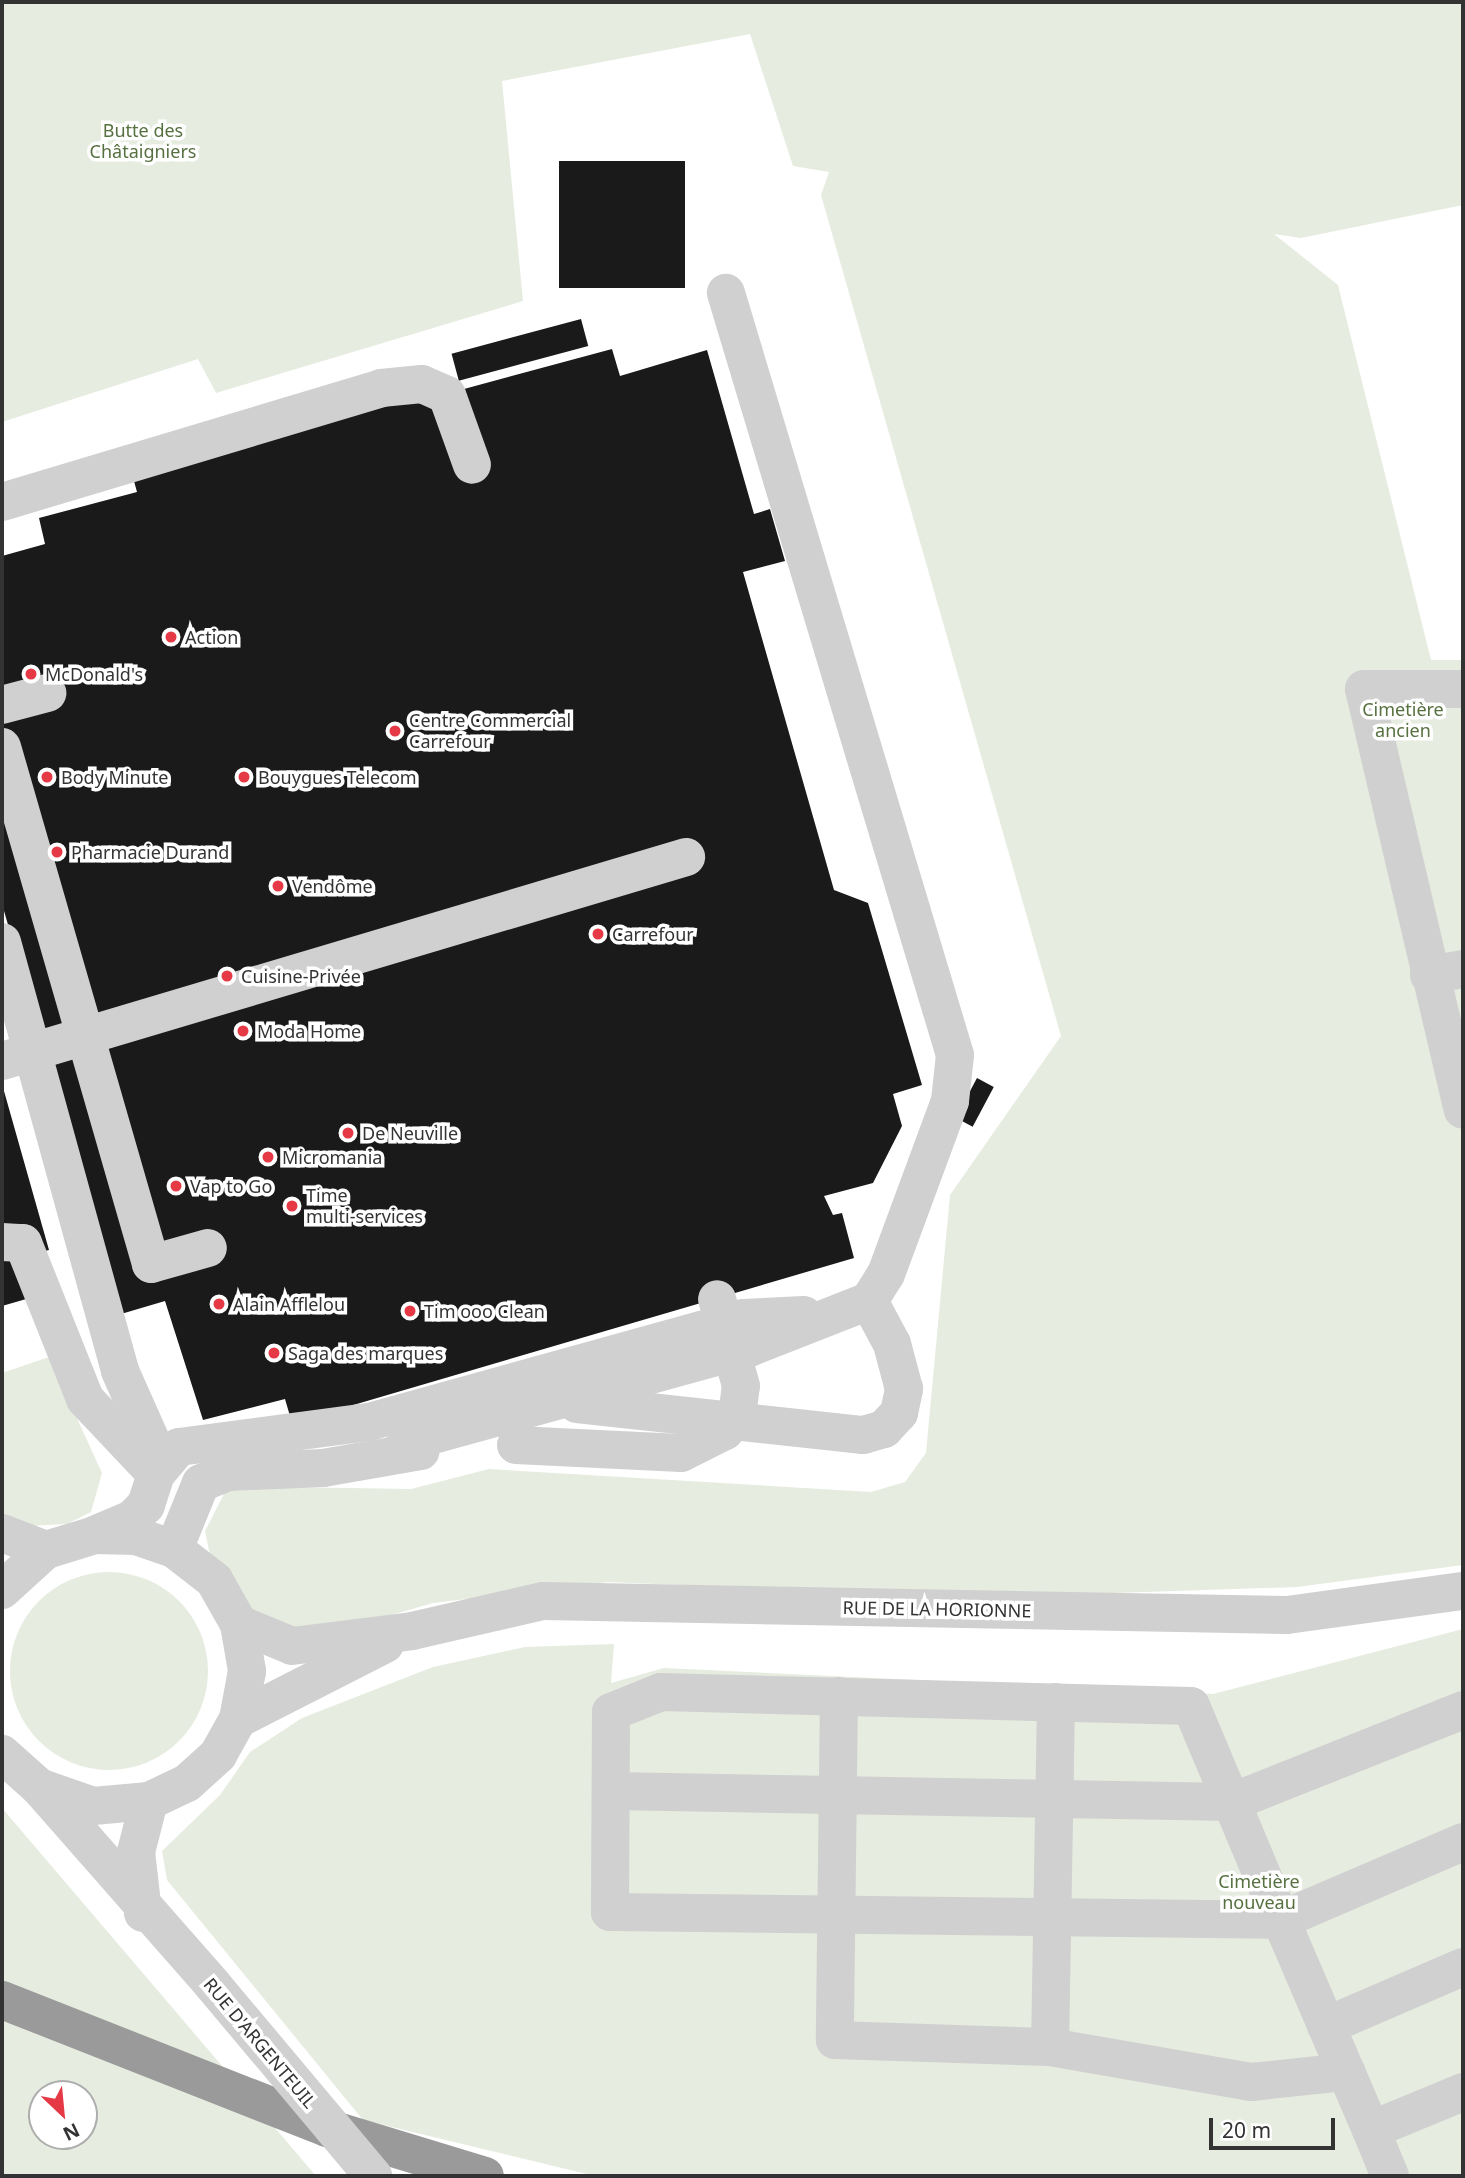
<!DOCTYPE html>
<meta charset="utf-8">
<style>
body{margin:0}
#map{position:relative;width:1465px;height:2178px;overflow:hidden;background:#fff;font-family:"Noto Sans",sans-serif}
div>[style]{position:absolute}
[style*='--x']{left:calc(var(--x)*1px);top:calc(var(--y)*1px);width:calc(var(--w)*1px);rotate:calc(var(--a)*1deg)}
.green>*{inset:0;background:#e6ecdf}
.round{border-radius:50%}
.building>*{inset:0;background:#1a1a1a;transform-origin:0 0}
.minor>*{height:38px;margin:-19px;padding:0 19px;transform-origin:19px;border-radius:19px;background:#d0d0d0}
.highway>*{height:38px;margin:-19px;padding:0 19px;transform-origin:19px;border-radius:19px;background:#9a9a9a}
.minor-bridge>*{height:38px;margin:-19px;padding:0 19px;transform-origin:19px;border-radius:19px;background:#d0d0d0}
.dots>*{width:19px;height:19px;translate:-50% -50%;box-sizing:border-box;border:4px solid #fff;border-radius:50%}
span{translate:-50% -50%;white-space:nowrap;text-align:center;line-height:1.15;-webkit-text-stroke:7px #fff;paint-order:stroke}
.park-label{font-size:18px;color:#56703f}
.poi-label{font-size:18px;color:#333}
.left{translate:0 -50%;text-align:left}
.street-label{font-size:18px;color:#333}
.frame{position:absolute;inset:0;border:4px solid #333;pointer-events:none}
.north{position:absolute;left:28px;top:2080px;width:70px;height:70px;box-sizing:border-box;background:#fff;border:2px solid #adadad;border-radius:50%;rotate:154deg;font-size:19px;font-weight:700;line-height:28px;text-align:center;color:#333}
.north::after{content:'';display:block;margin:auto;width:24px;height:32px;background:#e63946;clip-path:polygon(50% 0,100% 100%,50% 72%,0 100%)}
.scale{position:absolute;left:1209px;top:2118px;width:126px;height:32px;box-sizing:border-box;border:4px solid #333;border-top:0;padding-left:9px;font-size:21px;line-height:24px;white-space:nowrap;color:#333;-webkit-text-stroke:5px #fff;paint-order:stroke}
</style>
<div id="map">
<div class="green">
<div style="clip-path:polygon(2px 2px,1463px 2px,1463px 205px,1301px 238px,1274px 234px,1338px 285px,1431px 660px,1463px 660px,1463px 1565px,1297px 1587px,991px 1597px,607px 1582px,433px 1603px,329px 1633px,261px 1623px,210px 1555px,205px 1531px,228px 1486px,411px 1489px,489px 1469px,871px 1492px,905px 1482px,926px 1453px,950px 1195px,1061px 1036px,821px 195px,829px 172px,793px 166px,750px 34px,502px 81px,523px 301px,216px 393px,198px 359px,2px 422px)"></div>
<div style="clip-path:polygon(49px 1357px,102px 1473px,91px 1512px,67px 1524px,9px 1527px,2px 1524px,2px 1373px)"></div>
<div class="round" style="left:10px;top:1572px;width:198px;height:198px"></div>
<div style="clip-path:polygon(1463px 1629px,1463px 2176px,595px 2176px,363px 2120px,167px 1880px,162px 1851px,220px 1795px,250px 1752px,302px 1718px,433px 1667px,525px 1647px,614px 1644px,611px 1683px,664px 1668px,1213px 1694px)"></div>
<div style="clip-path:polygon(evenodd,2px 1808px,316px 2176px,2px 2176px,2px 1808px,42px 2094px,84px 2094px,84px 2136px,42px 2136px,42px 2094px)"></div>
</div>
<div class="building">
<div style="left:685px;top:161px;width:127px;height:126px;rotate:90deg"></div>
<div style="left:581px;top:319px;width:28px;height:134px;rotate:75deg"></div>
<div style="clip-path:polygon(612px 349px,620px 376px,707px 350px,754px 514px,770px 509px,785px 561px,743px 572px,834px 890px,868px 903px,922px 1085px,893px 1094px,902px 1126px,873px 1183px,824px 1196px,833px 1215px,842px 1213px,854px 1258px,292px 1423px,285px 1399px,203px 1420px,165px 1301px,121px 1314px,2px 904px,2px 556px,45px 544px,39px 518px,137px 492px,126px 452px,464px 389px)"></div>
<div style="left:977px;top:1078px;width:19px;height:45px;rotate:28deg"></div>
<div style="clip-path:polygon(2px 1084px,49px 1250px,41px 1252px,54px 1291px,2px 1306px)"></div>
</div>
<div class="minor">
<div style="--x:2;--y:502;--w:396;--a:-16.7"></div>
<div style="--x:381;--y:388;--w:41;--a:-5.6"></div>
<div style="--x:422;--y:384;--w:27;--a:24"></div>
<div style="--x:447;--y:395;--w:74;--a:70.3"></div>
<div style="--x:1463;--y:689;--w:99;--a:180"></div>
<div style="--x:1364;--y:689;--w:432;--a:76.8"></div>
<div style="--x:2;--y:705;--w:47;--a:-14.9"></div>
<div style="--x:2;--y:747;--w:538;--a:73.92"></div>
<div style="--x:151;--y:1264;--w:59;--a:-15.7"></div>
<div style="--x:2;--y:942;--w:445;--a:74.6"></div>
<div style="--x:120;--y:1371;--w:81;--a:66"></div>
<div style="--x:153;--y:1445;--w:29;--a:84"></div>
<div style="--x:156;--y:1474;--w:33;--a:108"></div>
<div style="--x:146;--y:1505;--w:20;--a:135"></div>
<div style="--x:132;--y:1519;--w:38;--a:157"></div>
<div style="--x:1429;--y:975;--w:35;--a:-10"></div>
<div style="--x:45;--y:1048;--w:669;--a:-16.59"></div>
<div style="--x:2;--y:1242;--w:21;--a:3"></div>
<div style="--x:23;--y:1243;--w:168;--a:68.3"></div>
<div style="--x:85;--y:1399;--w:103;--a:46.6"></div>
<div style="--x:156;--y:1474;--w:35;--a:-50"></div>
<div style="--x:179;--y:1447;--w:192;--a:-7.5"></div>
<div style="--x:369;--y:1422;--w:388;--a:-15.5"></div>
<div style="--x:743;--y:1318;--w:61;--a:-2.8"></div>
<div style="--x:577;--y:1404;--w:288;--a:6.2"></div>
<div style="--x:863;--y:1435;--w:22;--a:-16"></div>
<div style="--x:884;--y:1429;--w:22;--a:-47"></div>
<div style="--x:899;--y:1413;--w:25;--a:-78"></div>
<div style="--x:904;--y:1389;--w:47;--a:-104.9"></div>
<div style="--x:892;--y:1344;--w:49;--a:-118.1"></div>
<div style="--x:397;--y:1453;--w:33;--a:-29"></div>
<div style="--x:426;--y:1437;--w:335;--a:-15.4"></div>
<div style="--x:749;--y:1348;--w:129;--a:-21.4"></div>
<div style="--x:869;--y:1301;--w:32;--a:-58"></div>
<div style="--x:886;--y:1274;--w:184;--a:-69.7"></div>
<div style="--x:950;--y:1101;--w:46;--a:-83.8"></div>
<div style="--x:955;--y:1055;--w:796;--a:-106.73"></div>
<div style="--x:2;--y:1533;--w:47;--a:21.1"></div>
<div style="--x:174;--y:1549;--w:71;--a:-67.8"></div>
<div style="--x:201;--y:1483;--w:29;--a:-22"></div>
<div style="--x:228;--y:1472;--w:95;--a:-2.4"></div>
<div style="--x:323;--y:1468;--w:99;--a:-9.8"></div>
<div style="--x:2;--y:1590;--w:59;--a:-42.3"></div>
<div style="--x:46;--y:1550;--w:51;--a:-17"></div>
<div style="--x:95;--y:1535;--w:41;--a:1.4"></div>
<div style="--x:136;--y:1536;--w:40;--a:18.9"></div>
<div style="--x:174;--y:1549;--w:51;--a:37.8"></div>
<div style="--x:214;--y:1580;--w:51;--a:60.4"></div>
<div style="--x:239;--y:1624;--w:48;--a:80.3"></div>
<div style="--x:247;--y:1671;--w:49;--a:100.6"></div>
<div style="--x:238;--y:1719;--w:41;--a:119.1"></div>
<div style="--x:218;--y:1755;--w:42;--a:137.9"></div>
<div style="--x:187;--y:1783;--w:42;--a:154.7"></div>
<div style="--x:149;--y:1801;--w:56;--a:174.9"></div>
<div style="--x:93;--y:1806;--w:57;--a:-160.6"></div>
<div style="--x:39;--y:1787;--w:50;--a:-138.3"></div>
<div style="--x:239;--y:1624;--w:57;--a:22.5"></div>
<div style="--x:292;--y:1646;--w:121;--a:-7.1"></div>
<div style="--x:412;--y:1631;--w:134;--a:-12.9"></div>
<div style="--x:543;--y:1601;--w:744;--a:1.08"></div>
<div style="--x:1287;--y:1615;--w:178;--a:-7.8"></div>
<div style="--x:839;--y:1696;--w:344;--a:90.7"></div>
<div style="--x:835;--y:2040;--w:215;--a:1.9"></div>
<div style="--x:1050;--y:2047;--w:204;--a:9.9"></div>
<div style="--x:1251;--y:2082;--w:96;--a:-6"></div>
<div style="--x:238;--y:1719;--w:165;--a:-27"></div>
<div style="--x:39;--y:1787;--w:262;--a:48.7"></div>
<div style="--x:611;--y:1791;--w:621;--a:1.01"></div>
<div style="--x:1232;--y:1802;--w:249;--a:-21.7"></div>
<div style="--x:143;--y:1913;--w:61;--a:-96.5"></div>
<div style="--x:136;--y:1852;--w:53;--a:-75.7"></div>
<div style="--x:1326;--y:2026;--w:149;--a:-23.3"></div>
<div style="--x:1050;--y:2047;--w:345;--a:-89"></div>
<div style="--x:1371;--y:2130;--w:100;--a:-22.4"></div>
<div style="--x:1390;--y:2176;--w:50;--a:-112.4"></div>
<div style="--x:1371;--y:2130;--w:228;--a:-113.2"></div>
<div style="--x:1281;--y:1920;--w:232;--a:-112.8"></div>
<div style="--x:1191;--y:1706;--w:530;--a:-178.49"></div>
<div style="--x:661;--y:1692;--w:54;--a:158.2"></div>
<div style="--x:611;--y:1712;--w:200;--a:90.3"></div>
<div style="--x:610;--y:1912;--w:671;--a:0.68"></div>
<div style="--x:1281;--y:1920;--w:198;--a:-23.2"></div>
</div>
<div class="highway">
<div style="--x:2;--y:2000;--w:349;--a:21.5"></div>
<div style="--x:327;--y:2128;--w:165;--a:16.9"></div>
</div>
<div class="minor-bridge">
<div style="--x:2;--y:1061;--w:45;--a:-16.8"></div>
<div style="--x:516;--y:1445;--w:165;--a:2.8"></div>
<div style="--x:681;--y:1453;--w:49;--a:-26.6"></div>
<div style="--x:725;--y:1431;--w:26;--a:-59"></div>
<div style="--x:738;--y:1409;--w:23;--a:-83"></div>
<div style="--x:741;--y:1386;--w:90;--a:-105.4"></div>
<div style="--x:212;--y:1984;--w:251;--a:50"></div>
</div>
<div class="dots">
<div style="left:171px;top:637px;background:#e63946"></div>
<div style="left:31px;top:674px;background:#e63946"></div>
<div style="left:395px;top:731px;background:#e63946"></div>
<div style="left:47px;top:777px;background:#e63946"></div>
<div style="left:244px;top:777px;background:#e63946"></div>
<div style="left:57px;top:852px;background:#e63946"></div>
<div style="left:278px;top:886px;background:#e63946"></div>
<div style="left:598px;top:934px;background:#e63946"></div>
<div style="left:227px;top:976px;background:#e63946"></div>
<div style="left:243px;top:1031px;background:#e63946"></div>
<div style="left:348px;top:1133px;background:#e63946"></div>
<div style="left:268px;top:1157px;background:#e63946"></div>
<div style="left:176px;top:1186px;background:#e63946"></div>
<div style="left:292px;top:1206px;background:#e63946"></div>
<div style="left:219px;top:1304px;background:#e63946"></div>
<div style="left:410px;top:1311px;background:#e63946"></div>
<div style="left:274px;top:1353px;background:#e63946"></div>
</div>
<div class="park-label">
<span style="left:143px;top:141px">Butte des<br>Châtaigniers</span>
<span style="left:1403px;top:720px">Cimetière<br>ancien</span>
<span style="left:1259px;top:1892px">Cimetière<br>nouveau</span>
</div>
<div class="poi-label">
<span class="left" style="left:185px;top:637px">Action</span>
<span class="left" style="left:45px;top:674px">McDonald's</span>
<span class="left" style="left:409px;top:731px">Centre Commercial<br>Carrefour</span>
<span class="left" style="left:61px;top:777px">Body Minute</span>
<span class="left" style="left:258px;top:777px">Bouygues Telecom</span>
<span class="left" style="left:71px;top:852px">Pharmacie Durand</span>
<span class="left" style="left:292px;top:886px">Vendôme</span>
<span class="left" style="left:612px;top:934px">Carrefour</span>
<span class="left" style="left:241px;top:976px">Cuisine-Privée</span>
<span class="left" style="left:257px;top:1031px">Moda Home</span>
<span class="left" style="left:362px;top:1133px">De Neuville</span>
<span class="left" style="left:282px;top:1157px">Micromania</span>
<span class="left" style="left:190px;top:1186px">Vap to Go</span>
<span class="left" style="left:306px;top:1206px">Time<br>multi-services</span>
<span class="left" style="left:233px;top:1304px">Alain Afflelou</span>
<span class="left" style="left:424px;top:1311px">Tim ooo Clean</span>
<span class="left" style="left:288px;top:1353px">Saga des marques</span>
</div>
<div class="street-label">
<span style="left:937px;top:1609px;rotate:1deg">RUE DE LA HORIONNE</span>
<span style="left:260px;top:2043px;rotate:50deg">RUE D'ARGENTEUIL</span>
</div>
<div class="frame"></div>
<div class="north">N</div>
<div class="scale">20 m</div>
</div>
